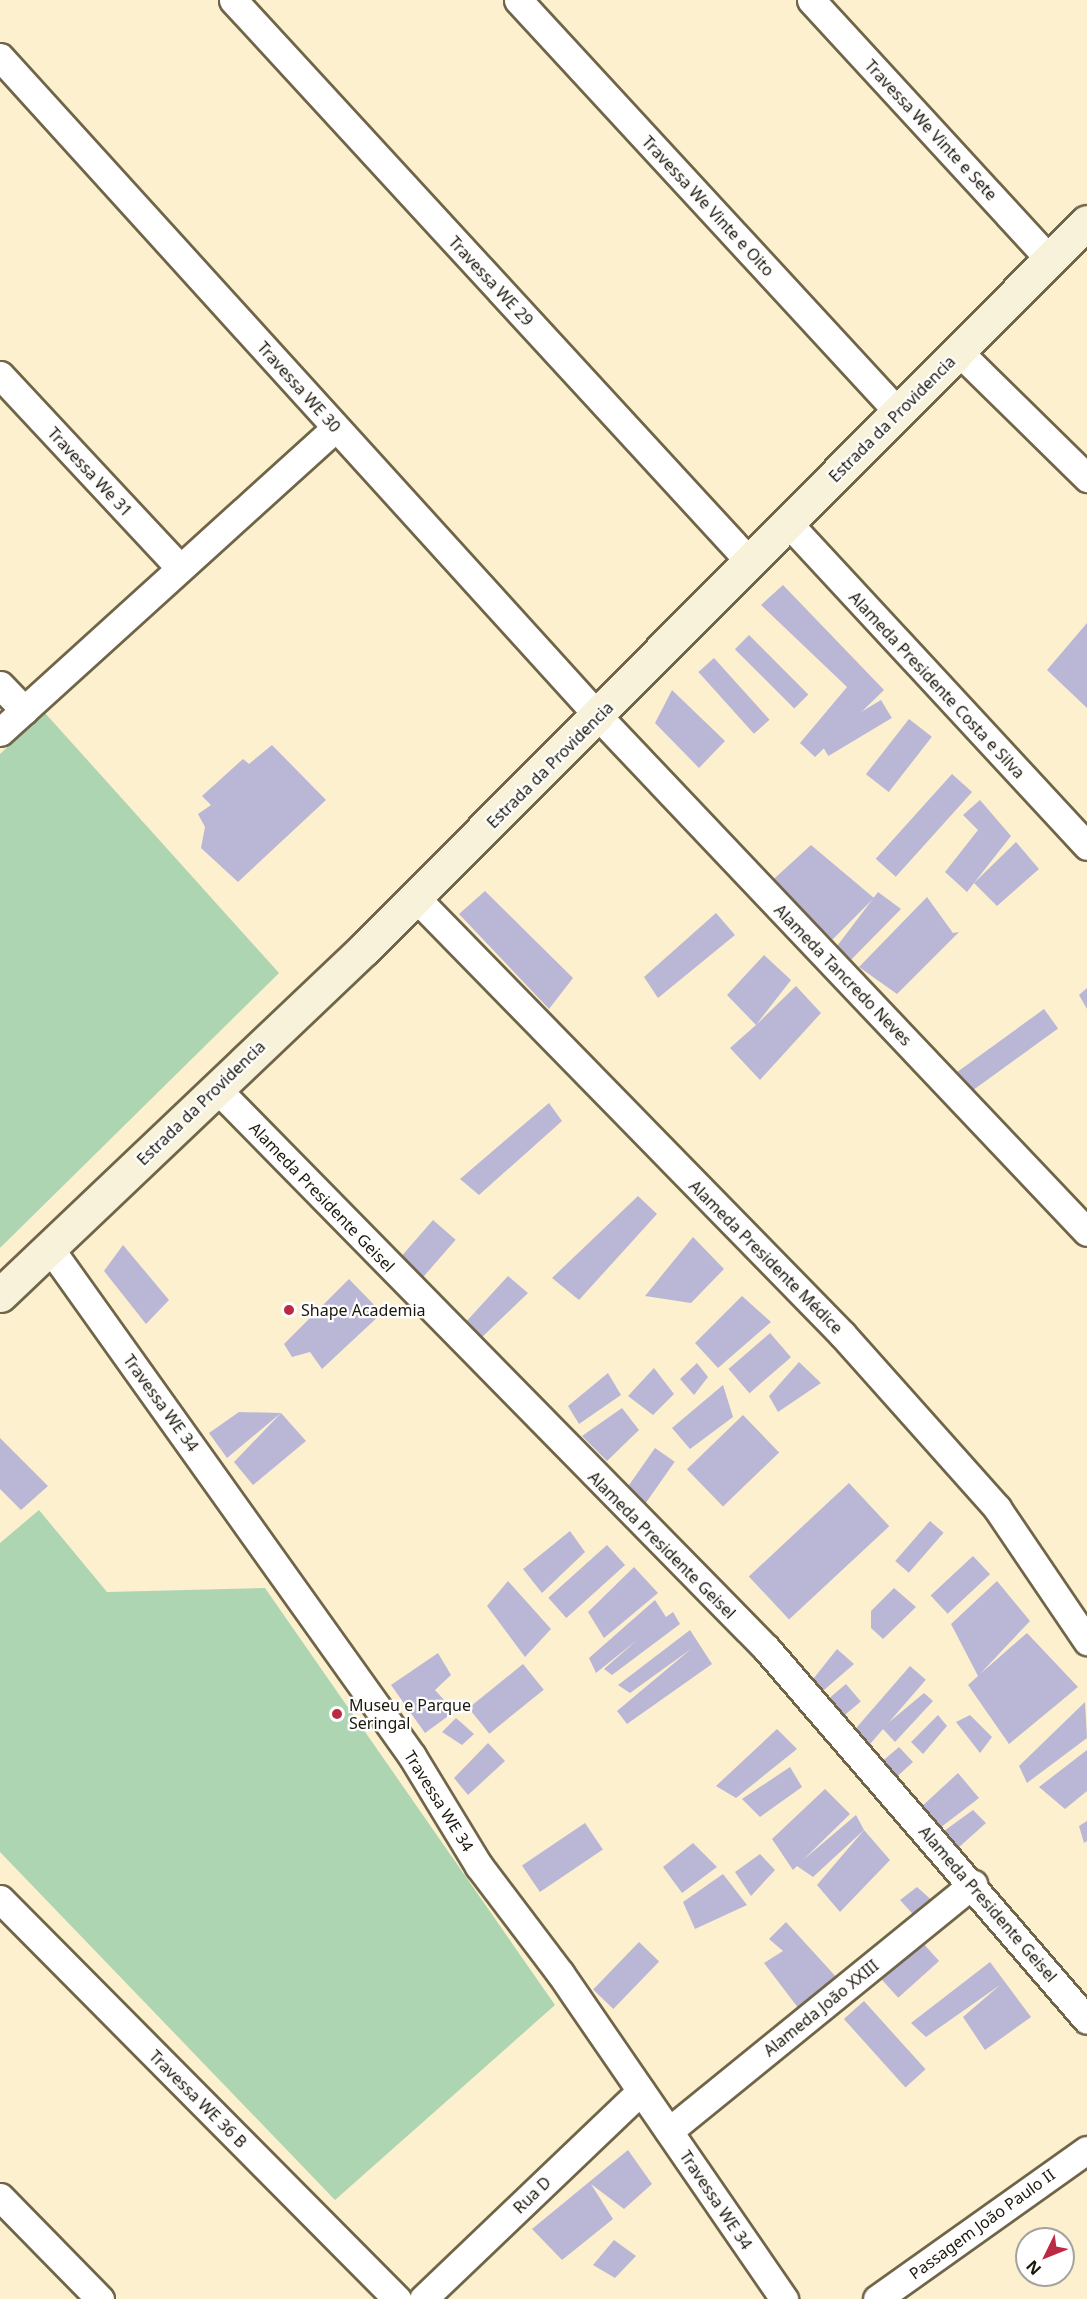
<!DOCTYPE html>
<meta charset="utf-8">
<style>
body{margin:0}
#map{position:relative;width:1087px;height:2299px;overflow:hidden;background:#fcf0cf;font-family:"Noto Sans",sans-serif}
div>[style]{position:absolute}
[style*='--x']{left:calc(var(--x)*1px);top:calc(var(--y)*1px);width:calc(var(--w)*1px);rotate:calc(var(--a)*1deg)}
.green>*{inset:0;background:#add5b2}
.building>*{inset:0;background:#bab7d6;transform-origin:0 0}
.roads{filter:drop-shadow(2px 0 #706549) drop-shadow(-2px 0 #706549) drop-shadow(0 2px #706549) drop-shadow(0 -2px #706549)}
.minor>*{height:27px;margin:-13.5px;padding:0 13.5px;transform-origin:13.5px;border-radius:13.5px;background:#fff}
.secondary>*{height:33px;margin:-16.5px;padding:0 16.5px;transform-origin:16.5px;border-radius:16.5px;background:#f7f2d9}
.dots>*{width:16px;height:16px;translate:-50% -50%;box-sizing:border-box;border:3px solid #fff;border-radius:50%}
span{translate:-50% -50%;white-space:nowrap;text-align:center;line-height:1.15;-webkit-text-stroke:4.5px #fff;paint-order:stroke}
.street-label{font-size:16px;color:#1b170c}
.poi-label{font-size:16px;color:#1b170c}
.left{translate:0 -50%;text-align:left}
.north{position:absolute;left:1015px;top:2227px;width:60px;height:60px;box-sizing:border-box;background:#fff;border:2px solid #a4a29e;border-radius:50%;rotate:227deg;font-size:16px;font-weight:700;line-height:24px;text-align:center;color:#1b170c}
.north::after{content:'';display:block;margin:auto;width:21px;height:27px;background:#bb2a42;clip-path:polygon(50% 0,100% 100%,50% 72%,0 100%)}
</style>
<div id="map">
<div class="green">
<div style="clip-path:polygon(45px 713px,279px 973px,0 1248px,0 754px)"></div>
<div style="clip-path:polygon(39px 1510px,107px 1592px,265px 1588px,555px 2005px,335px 2200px,0 1852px,0 1543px)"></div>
</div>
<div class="building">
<div style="clip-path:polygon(783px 585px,884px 690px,815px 757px,800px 743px,847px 687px,761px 605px)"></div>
<div style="clip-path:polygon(1087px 623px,1087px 708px,1047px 670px)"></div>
<div style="left:749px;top:635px;width:84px;height:20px;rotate:45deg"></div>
<div style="left:714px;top:658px;width:83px;height:21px;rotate:48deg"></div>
<div style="clip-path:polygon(672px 690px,725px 741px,699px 768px,655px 723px)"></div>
<div style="left:881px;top:700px;width:21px;height:74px;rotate:59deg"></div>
<div style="left:909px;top:719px;width:29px;height:70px;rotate:38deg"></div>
<div style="clip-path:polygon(272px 745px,326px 800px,238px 882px,201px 848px,205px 827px,198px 814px,211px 805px,202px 796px,243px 759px,249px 764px)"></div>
<div style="left:952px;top:774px;width:27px;height:114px;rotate:42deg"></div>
<div style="clip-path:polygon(980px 800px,1011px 836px,974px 883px,1016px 842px,1039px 869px,997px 906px,974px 883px,967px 892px,945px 872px,978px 830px,963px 815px)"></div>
<div style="clip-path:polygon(811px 845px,874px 898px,823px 949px,764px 888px)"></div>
<div style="clip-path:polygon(485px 891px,573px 978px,549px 1009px,459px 914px)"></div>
<div style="clip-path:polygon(878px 892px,901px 909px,844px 967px,828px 958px)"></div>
<div style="clip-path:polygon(927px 897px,953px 933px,959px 932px,897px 994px,859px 967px)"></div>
<div style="clip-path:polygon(716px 913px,735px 935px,658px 998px,644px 977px)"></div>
<div style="clip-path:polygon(764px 955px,791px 980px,756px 1025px,796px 986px,821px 1013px,760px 1080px,730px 1048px,756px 1025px,727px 995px)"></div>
<div style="clip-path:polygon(1087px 988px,1087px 1009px,1079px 995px)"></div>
<div style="left:1044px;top:1009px;width:24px;height:121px;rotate:54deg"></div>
<div style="clip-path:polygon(549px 1103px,562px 1121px,479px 1195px,460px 1179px)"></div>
<div style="clip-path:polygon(638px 1196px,657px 1214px,579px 1300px,552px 1278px)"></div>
<div style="left:433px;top:1220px;width:30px;height:53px;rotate:41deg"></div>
<div style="clip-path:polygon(693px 1237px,724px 1269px,691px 1303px,645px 1296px)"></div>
<div style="clip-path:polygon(123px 1245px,169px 1300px,146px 1324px,104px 1271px)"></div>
<div style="clip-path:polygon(508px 1276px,528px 1293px,479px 1340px,463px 1325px)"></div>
<div style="clip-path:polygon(349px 1279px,382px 1313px,322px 1369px,310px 1352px,292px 1357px,284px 1344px)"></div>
<div style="clip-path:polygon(742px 1296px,771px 1322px,718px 1368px,695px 1343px)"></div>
<div style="left:770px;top:1333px;width:32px;height:55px;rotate:49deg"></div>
<div style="clip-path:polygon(799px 1362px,821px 1383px,778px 1412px,769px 1396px)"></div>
<div style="clip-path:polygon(697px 1363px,708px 1377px,694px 1395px,680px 1379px)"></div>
<div style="clip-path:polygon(654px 1368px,674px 1394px,653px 1415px,628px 1396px)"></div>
<div style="clip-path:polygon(608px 1373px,621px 1395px,579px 1424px,568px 1406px)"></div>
<div style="clip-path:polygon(723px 1385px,733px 1417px,690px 1449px,672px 1428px)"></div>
<div style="clip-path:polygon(622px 1408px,639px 1430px,607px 1461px,582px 1436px)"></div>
<div style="clip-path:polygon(239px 1412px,281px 1413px,227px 1458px,209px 1433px)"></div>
<div style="clip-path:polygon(281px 1413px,306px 1441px,253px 1485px,234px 1462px)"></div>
<div style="left:743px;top:1415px;width:52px;height:78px;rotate:46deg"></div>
<div style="clip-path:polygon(0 1438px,48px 1486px,21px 1510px,0 1489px)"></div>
<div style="left:655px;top:1448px;width:24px;height:54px;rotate:35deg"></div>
<div style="left:849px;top:1483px;width:59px;height:137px;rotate:47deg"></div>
<div style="left:930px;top:1521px;width:18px;height:53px;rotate:41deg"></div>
<div style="clip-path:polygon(570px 1531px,585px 1552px,542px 1593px,523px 1569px)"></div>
<div style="left:607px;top:1545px;width:27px;height:79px;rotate:48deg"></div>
<div style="left:973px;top:1556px;width:25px;height:58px;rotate:47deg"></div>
<div style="clip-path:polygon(634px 1567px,658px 1593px,604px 1638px,588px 1612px)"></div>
<div style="clip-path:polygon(508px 1581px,551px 1629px,525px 1657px,487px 1606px)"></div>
<div style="clip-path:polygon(997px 1581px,1030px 1621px,980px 1674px,1027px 1633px,1078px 1687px,1009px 1744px,968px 1685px,978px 1676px,951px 1624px)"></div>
<div style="clip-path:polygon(894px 1588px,916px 1607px,883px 1639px,871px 1628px,871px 1611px)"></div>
<div style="clip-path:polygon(655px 1600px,666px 1617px,673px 1612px,680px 1624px,612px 1675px,604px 1669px,637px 1640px,596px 1673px,589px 1658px)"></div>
<div style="clip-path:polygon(690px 1630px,712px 1664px,627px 1724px,617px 1711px,691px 1649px,630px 1693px,618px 1685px)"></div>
<div style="clip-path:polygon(837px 1649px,854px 1664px,816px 1697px,806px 1688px)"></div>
<div style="clip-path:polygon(438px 1653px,451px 1675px,435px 1690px,445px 1701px,462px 1706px,425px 1733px,391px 1685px)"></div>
<div style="left:523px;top:1664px;width:33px;height:70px;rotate:51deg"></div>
<div style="left:910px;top:1666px;width:21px;height:86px;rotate:41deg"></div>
<div style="left:846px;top:1684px;width:23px;height:29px;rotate:50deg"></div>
<div style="clip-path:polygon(924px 1693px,933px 1701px,895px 1742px,882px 1728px)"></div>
<div style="clip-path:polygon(1085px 1702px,1087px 1738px,1027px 1783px,1019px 1766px)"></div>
<div style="clip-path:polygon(938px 1715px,947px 1726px,923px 1754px,911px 1742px)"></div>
<div style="clip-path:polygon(970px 1715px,992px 1737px,980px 1753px,956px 1722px)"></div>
<div style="clip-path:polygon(456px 1718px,474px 1734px,462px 1745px,442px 1732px)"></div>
<div style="clip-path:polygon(777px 1729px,797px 1749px,736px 1798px,716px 1786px)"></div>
<div style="clip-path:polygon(488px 1743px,505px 1761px,468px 1795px,454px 1778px)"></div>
<div style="clip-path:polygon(899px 1747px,913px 1762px,891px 1782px,879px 1764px)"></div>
<div style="clip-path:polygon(1087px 1750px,1087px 1791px,1065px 1809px,1039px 1787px)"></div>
<div style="clip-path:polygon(790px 1767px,802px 1787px,760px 1817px,742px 1799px)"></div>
<div style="clip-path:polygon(958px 1773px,979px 1798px,936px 1831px,919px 1809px)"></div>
<div style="clip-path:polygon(825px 1789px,850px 1814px,803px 1860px,856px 1815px,864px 1830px,813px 1877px,797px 1866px,793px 1870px,772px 1839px)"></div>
<div style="clip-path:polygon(973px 1810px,986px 1823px,958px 1848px,944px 1831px)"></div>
<div style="clip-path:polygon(1087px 1821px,1087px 1841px,1084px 1843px,1079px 1826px)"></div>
<div style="left:585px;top:1823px;width:32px;height:76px;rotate:56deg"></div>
<div style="clip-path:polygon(864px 1830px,890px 1860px,840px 1912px,817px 1885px)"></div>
<div style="clip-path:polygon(693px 1843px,717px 1867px,682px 1893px,663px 1867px)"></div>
<div style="clip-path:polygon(760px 1854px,775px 1870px,751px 1896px,735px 1872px)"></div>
<div style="clip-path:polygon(723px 1874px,747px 1905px,695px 1929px,683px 1902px)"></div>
<div style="clip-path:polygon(917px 1887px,936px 1904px,920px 1922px,900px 1900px)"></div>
<div style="clip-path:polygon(786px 1922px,838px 1979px,802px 2013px,764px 1963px,783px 1951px,769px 1939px)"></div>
<div style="left:921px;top:1941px;width:27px;height:55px;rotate:48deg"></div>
<div style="left:639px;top:1942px;width:28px;height:66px;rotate:44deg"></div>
<div style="clip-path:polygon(990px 1962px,1031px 2017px,985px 2050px,963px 2017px,1000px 1985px,926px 2037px,911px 2023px)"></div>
<div style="left:864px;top:2001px;width:92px;height:27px;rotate:48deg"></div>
<div style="clip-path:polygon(628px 2150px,652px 2184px,624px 2209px,591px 2184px,613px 2219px,562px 2260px,532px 2229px)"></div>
<div style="clip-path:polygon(614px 2240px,636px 2256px,615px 2278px,593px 2265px)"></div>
</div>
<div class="roads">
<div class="minor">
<div style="--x:233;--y:0;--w:762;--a:47.39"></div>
<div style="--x:518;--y:0;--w:560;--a:47.31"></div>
<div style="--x:811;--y:0;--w:353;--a:47.4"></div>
<div style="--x:0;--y:57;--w:891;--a:47.77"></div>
<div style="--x:599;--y:717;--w:709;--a:46.54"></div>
<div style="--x:959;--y:352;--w:180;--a:44.5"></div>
<div style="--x:0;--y:375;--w:264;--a:47"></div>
<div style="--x:788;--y:523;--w:440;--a:47.2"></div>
<div style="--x:0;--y:685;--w:35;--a:46"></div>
<div style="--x:0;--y:732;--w:452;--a:-42.2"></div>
<div style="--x:415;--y:897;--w:612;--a:45.66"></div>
<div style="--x:843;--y:1335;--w:232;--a:48.3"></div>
<div style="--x:997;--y:1508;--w:161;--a:55.9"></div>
<div style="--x:216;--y:1088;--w:785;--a:45.52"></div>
<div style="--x:766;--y:1648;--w:491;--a:49.2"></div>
<div style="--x:49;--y:1247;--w:625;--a:54.5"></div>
<div style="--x:412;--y:1756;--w:129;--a:58.7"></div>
<div style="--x:479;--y:1866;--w:134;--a:52.9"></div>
<div style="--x:560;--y:1973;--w:396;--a:55.5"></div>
<div style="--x:0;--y:1899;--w:564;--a:45.22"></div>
<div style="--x:669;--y:2131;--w:392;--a:-39.1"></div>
<div style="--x:0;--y:2197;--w:143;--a:45.6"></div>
<div style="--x:423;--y:2299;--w:301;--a:-43.7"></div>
<div style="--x:877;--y:2299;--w:257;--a:-35.4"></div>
</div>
<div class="secondary">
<div style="--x:0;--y:1295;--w:502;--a:-43.55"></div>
<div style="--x:364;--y:949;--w:1025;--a:-45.16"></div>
</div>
</div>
<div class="dots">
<div style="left:289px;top:1310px;background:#bb2a42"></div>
<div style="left:337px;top:1714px;background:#bb2a42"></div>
</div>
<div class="street-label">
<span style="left:931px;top:130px;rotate:47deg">Travessa We Vinte e Sete</span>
<span style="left:708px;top:206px;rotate:47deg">Travessa We Vinte e Oito</span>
<span style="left:491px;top:281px;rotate:47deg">Travessa WE 29</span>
<span style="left:299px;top:387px;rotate:48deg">Travessa WE 30</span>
<span style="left:892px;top:419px;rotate:-45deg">Estrada da Providencia</span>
<span style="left:90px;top:472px;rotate:47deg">Travessa We 31</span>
<span style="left:937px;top:685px;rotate:47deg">Alameda Presidente Costa e Silva</span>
<span style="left:550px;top:765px;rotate:-45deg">Estrada da Providencia</span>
<span style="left:843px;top:975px;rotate:46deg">Alameda Tancredo Neves</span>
<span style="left:201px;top:1103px;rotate:-44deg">Estrada da Providencia</span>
<span style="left:322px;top:1197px;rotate:46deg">Alameda Presidente Geisel</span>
<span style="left:766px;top:1257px;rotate:45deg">Alameda Presidente Médice</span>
<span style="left:161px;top:1403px;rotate:54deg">Travessa WE 34</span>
<span style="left:662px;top:1545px;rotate:45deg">Alameda Presidente Geisel</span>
<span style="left:439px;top:1801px;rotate:58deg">Travessa WE 34</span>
<span style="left:988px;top:1904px;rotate:49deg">Alameda Presidente Geisel</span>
<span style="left:821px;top:2008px;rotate:-39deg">Alameda João XXIII</span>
<span style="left:198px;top:2099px;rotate:45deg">Travessa WE 36 B</span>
<span style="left:532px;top:2195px;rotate:-44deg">Rua D</span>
<span style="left:716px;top:2200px;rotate:56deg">Travessa WE 34</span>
<span style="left:982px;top:2224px;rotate:-36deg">Passagem João Paulo II</span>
</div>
<div class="poi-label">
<span class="left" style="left:301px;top:1310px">Shape Academia</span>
<span class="left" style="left:349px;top:1714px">Museu e Parque<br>Seringal</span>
</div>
<div class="north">N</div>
</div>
